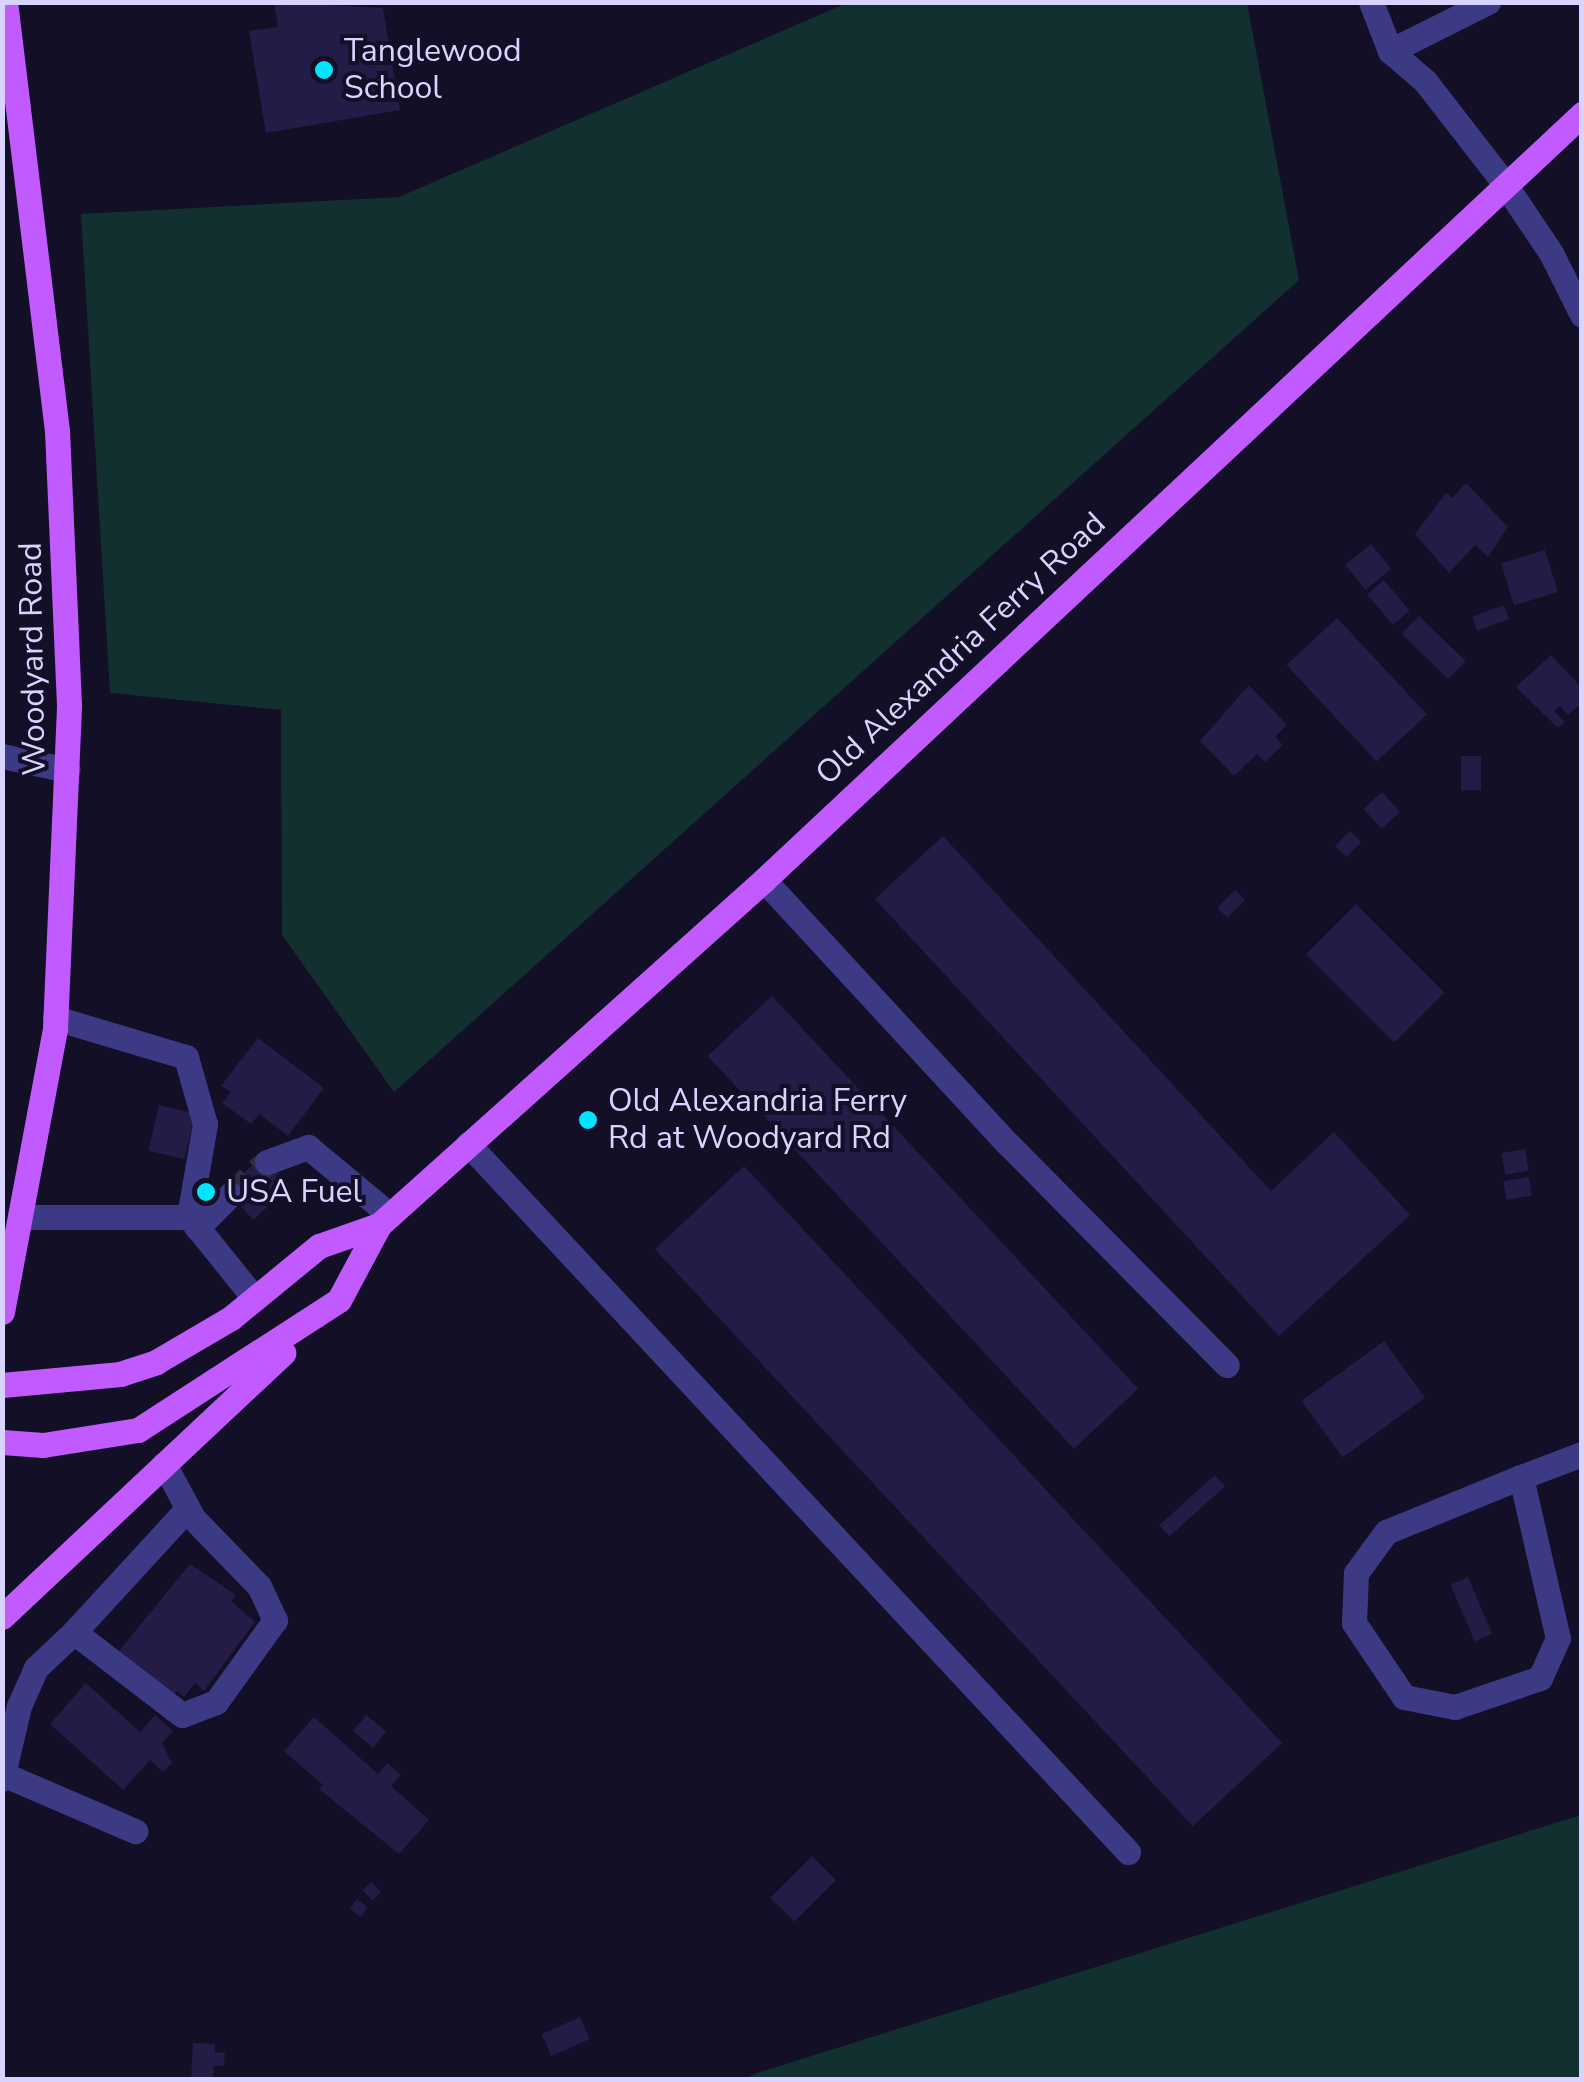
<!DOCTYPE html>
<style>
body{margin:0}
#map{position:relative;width:1584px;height:2082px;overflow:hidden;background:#130f26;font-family:"Nunito Sans",sans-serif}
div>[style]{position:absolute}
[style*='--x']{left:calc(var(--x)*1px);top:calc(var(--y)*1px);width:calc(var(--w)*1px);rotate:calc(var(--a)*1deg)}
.green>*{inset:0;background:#12302f}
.building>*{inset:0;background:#241b47;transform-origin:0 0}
.minor-tunnel>*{height:25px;margin-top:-12.5px;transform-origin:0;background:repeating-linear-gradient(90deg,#312d47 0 25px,transparent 0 37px)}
.minor>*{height:25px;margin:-12.5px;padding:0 12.5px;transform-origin:12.5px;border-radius:12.5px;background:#3d3a85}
.major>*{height:25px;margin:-12.5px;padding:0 12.5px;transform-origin:12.5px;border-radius:12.5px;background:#c25bff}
.dots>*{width:28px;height:28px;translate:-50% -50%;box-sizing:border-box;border:5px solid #130f26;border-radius:50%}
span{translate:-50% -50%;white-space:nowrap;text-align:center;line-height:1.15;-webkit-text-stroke:8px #130f26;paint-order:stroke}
.poi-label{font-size:32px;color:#d9d4ff}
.left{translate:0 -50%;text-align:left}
.street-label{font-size:32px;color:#d9d4ff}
.frame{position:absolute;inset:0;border:5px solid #d9d4ff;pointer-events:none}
</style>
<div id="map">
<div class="green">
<div style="clip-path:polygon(847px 3px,1247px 3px,1299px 280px,394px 1092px,282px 935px,281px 710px,110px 693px,81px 214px,399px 197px)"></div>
<div style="clip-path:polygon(1581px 1815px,1581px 2079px,744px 2079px,757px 2073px)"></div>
</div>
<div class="building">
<div style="clip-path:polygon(274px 2px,383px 8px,400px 110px,266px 133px,249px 31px,278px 27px)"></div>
<div style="clip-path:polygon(1466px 483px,1508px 527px,1488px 557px,1475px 545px,1449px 573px,1415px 534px,1446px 493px,1452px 498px)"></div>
<div style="left:1371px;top:544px;width:32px;height:33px;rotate:51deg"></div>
<div style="left:1545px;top:550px;width:44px;height:46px;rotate:73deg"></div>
<div style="left:1384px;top:580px;width:40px;height:22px;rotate:50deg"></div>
<div style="left:1504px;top:605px;width:15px;height:34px;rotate:70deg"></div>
<div style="left:1419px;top:616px;width:65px;height:25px;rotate:44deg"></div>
<div style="left:1337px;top:618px;width:132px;height:69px;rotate:47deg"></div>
<div style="clip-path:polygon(1551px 655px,1582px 688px,1582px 703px,1568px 715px,1560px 706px,1554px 711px,1565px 722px,1558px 728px,1516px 687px)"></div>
<div style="clip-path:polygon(1249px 685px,1287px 725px,1275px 737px,1283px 745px,1265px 762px,1257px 754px,1234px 776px,1200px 741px)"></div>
<div style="left:1481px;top:756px;width:34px;height:20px;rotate:90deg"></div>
<div style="left:1382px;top:792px;width:27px;height:25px;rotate:48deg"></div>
<div style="left:1350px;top:831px;width:16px;height:21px;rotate:45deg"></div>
<div style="clip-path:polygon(943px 836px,1271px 1191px,1334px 1132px,1410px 1215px,1279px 1336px,875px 899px)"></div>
<div style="left:1235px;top:890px;width:14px;height:25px;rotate:45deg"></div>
<div style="left:1356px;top:904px;width:125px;height:71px;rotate:45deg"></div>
<div style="left:772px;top:996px;width:537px;height:88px;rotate:47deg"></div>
<div style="clip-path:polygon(258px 1038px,324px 1088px,288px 1136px,259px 1114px,251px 1124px,222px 1103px,231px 1092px,221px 1086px)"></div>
<div style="left:159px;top:1105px;width:37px;height:47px;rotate:13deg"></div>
<div style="left:1525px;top:1149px;width:22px;height:24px;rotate:80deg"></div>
<div style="left:262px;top:1156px;width:41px;height:50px;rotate:47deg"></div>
<div style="left:744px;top:1166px;width:789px;height:122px;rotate:47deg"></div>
<div style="left:1529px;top:1177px;width:19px;height:26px;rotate:81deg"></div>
<div style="left:1384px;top:1341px;width:70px;height:102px;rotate:54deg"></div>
<div style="left:1215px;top:1475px;width:15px;height:75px;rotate:48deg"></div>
<div style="clip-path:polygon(190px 1564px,236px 1595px,231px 1601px,255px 1622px,204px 1691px,195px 1683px,184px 1697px,177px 1691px,170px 1699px,114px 1657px)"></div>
<div style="left:1468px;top:1577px;width:62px;height:19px;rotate:67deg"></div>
<div style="clip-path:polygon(86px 1683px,140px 1732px,155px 1715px,173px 1731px,162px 1743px,172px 1763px,163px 1772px,150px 1760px,123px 1790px,50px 1724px)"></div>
<div style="left:366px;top:1715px;width:26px;height:21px;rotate:39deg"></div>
<div style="clip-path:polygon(314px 1717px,378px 1774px,387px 1763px,401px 1775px,391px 1786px,429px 1820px,399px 1854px,319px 1789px,323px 1785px,284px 1751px)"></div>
<div style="left:812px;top:1856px;width:34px;height:59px;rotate:45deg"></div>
<div style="left:371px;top:1882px;width:14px;height:12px;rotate:45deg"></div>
<div style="left:357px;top:1899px;width:14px;height:12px;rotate:39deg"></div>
<div style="left:580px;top:2017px;width:24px;height:42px;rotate:66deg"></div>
<div style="clip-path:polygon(193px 2043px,215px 2044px,214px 2052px,225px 2053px,224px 2066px,214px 2066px,213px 2080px,191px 2080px)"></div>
</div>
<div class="minor-tunnel">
<div style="--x:230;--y:1195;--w:50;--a:-41.7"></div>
</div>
<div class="minor">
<div style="--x:1371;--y:2;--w:53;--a:68.8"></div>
<div style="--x:1390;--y:51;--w:46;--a:40.6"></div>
<div style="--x:1425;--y:81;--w:129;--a:52.2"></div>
<div style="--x:1504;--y:183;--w:84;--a:56.1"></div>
<div style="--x:1551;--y:253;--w:69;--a:63.4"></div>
<div style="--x:1390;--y:51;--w:110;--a:-26.6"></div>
<div style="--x:2;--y:756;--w:67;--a:12"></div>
<div style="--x:764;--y:880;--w:359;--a:47.3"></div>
<div style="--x:1008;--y:1144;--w:311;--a:45.3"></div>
<div style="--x:55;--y:1018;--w:137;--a:16.6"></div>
<div style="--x:186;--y:1057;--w:70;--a:74.2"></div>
<div style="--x:205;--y:1124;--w:94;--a:99.8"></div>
<div style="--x:189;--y:1217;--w:105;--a:51.2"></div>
<div style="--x:468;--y:1144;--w:968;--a:47.01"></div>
<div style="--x:267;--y:1162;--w:44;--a:-20.1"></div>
<div style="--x:308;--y:1147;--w:107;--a:39.7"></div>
<div style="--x:22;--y:1217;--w:167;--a:0"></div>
<div style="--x:197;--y:1228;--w:47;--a:-45"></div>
<div style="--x:164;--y:1464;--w:61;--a:61.8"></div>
<div style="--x:193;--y:1518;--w:95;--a:45.9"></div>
<div style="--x:259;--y:1586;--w:38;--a:65"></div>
<div style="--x:275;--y:1620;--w:101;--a:125.7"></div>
<div style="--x:216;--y:1702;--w:36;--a:159"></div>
<div style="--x:182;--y:1715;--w:136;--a:-142.5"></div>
<div style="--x:74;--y:1632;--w:168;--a:-47.4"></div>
<div style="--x:1521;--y:1477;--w:165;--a:77.1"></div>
<div style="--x:1558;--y:1638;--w:44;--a:114.2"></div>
<div style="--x:1540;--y:1678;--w:90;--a:161.2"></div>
<div style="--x:1455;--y:1707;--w:52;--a:-168.9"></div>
<div style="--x:1404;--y:1697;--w:89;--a:-124"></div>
<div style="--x:1354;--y:1623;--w:50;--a:-87.7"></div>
<div style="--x:1356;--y:1573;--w:51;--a:-53.8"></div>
<div style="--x:1386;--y:1532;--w:146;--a:-22.2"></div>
<div style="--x:1521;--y:1477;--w:65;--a:-20.7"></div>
<div style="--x:5;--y:1775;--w:142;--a:23.3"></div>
<div style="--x:2;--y:1779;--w:75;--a:-76.9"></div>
<div style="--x:19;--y:1706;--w:42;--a:-65.9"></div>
<div style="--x:36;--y:1668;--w:52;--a:-43.5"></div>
</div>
<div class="major">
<div style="--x:2;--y:1312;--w:289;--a:-79.4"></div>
<div style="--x:55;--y:1028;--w:323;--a:-87.5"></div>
<div style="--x:69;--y:705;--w:274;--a:-92.5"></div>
<div style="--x:57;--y:431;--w:432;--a:-96.9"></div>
<div style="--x:2;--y:1385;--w:119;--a:-5.3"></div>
<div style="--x:120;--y:1374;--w:38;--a:-18"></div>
<div style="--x:156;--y:1362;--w:87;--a:-30.4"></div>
<div style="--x:231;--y:1318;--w:114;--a:-39.3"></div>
<div style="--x:319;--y:1246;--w:64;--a:-19.3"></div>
<div style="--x:2;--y:1442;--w:41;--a:4.2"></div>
<div style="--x:43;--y:1445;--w:96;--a:-9"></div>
<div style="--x:138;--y:1430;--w:239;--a:-32.9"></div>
<div style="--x:339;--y:1300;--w:85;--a:-61.9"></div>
<div style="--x:379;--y:1225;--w:517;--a:-41.86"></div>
<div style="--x:764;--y:880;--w:1121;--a:-43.12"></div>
<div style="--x:2;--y:1617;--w:386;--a:-43.2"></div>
</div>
<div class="dots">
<div style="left:324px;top:70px;background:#00e5ff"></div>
<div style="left:588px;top:1120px;background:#00e5ff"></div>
<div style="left:206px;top:1192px;background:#00e5ff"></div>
</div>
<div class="poi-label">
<span class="left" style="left:344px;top:70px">Tanglewood<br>School</span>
<span class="left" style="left:608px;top:1120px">Old Alexandria Ferry<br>Rd at Woodyard Rd</span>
<span class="left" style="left:226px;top:1192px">USA Fuel</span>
</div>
<div class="street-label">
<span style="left:961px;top:649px;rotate:-43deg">Old Alexandria Ferry Road</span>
<span style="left:33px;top:659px;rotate:-91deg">Woodyard Road</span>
</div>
<div class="frame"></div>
</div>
